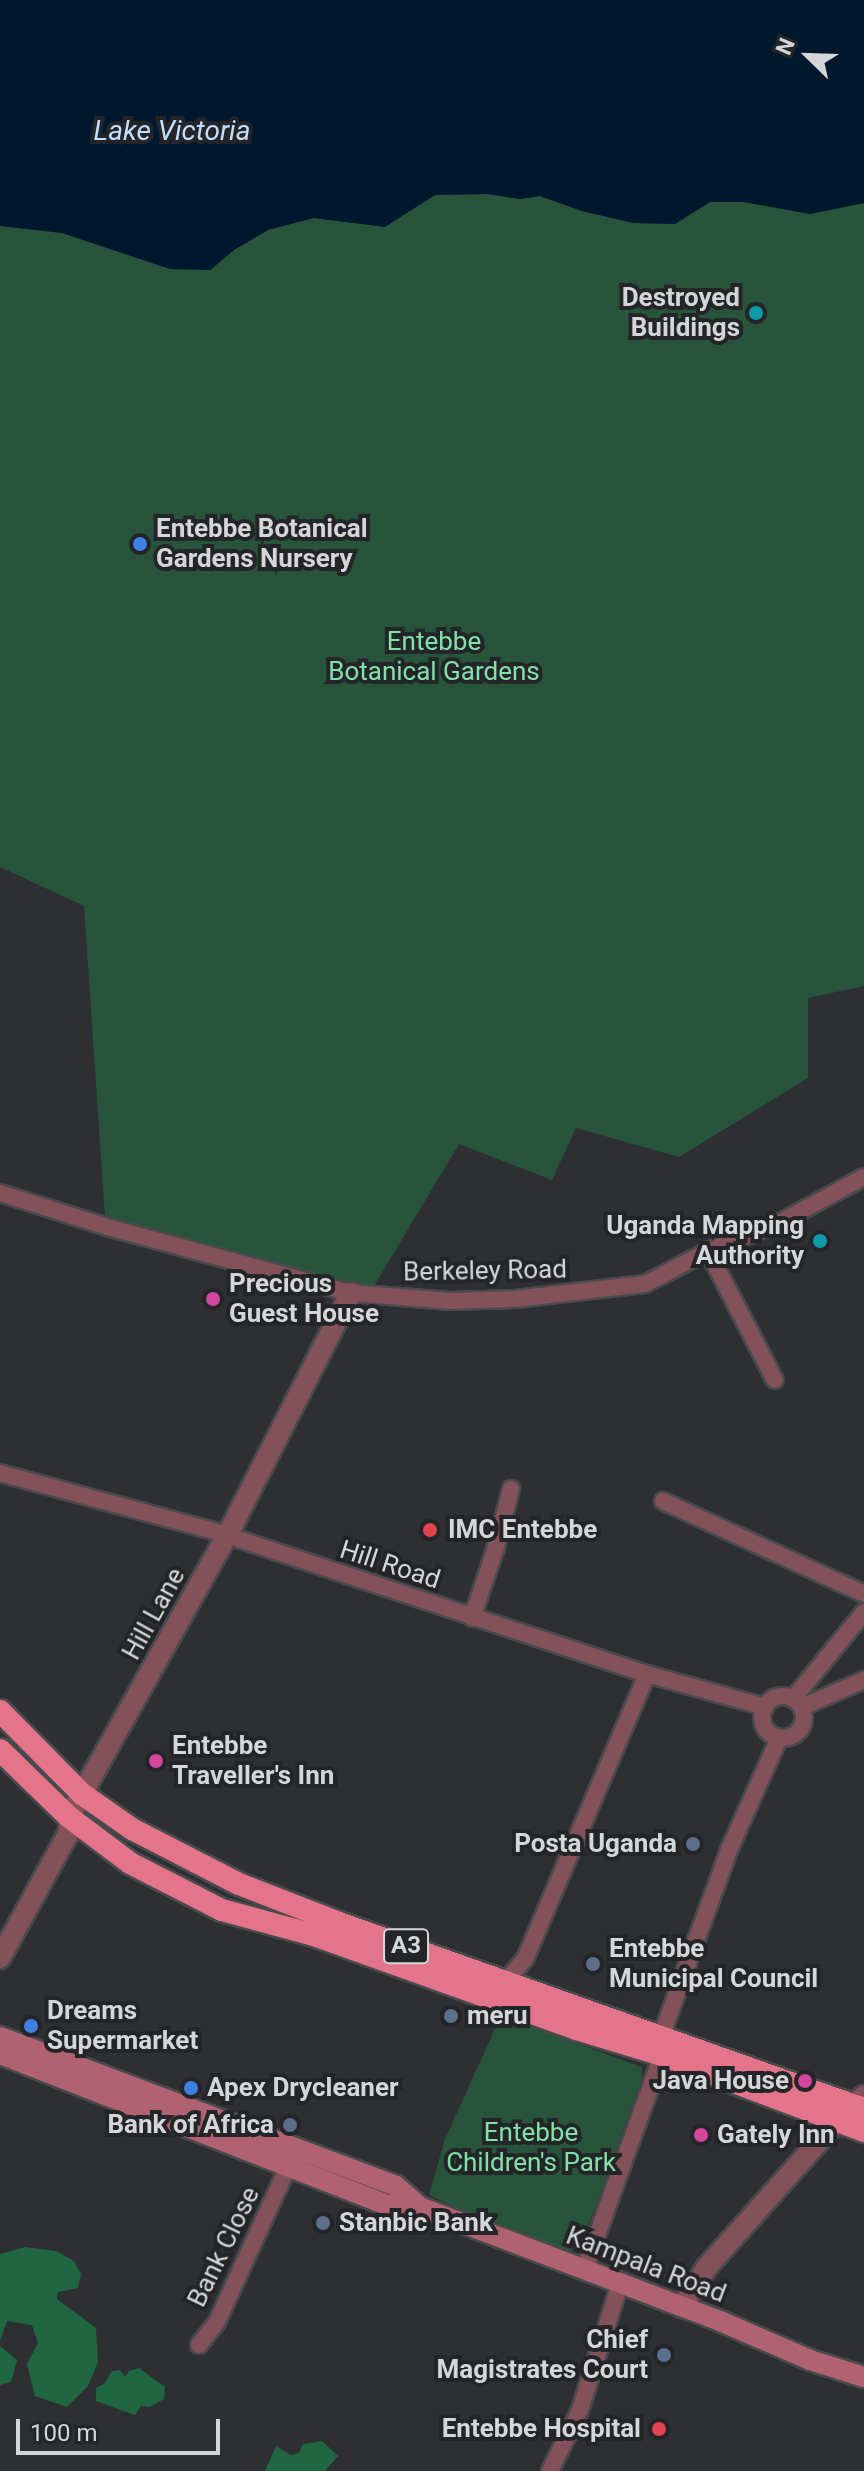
<!DOCTYPE html>
<style>
body{margin:0}
#map{position:relative;width:864px;height:2471px;overflow:hidden;background:#2e2f32;font-family:Roboto,sans-serif}
div>[style]{position:absolute}
[style*='--x']{left:calc(var(--x)*1px);top:calc(var(--y)*1px);width:calc(var(--w)*1px);rotate:calc(var(--a)*1deg)}
.green>*{inset:0;background:#28543b}
.forest>*{inset:0;background:#1f6641}
.water>*{inset:0;background:#00182e}
.roads{filter:drop-shadow(2px 0 #494a4d) drop-shadow(-2px 0 #494a4d) drop-shadow(0 2px #494a4d) drop-shadow(0 -2px #494a4d)}
.minor>*{height:16px;margin:-8px;padding:0 8px;transform-origin:8px;border-radius:8px;background:#835159}
.minor>.ring{margin:-8px;padding:0;box-sizing:content-box;background:none;border:16px solid #835159;border-radius:50%}
.tertiary>*{height:20px;margin:-10px;padding:0 10px;transform-origin:10px;border-radius:10px;background:#835159}
.secondary>*{height:20px;margin:-10px;padding:0 10px;transform-origin:10px;border-radius:10px;background:#b16270}
.trunk>*{height:22px;margin:-11px;padding:0 11px;transform-origin:11px;border-radius:11px;background:#e4748a}
.dots>*{width:22px;height:22px;translate:-50% -50%;box-sizing:border-box;border:4px solid #242528;border-radius:50%}
span{translate:-50% -50%;white-space:nowrap;text-align:center;line-height:1.15;-webkit-text-stroke:8px #242528;paint-order:stroke}
.shield-label span{padding:2px 6px;background:#242528;border:2px solid;border-radius:6px;-webkit-text-stroke-width:0}
.shield-label{font-size:24px;color:#d5d6d8;font-weight:700}
.poi-label{font-size:26px;color:#d5d6d8;font-weight:700}
.right{translate:-100% -50%;text-align:right}
.left{translate:0 -50%;text-align:left}
.park-label{font-size:26px;color:#81e1a9}
.street-label{font-size:26px;color:#d5d6d8}
.water-label{font-size:28px;color:#c1dffa;font-style:italic}
.north{position:absolute;left:768px;top:16px;width:80px;height:80px;-webkit-text-stroke:6px #242528;paint-order:stroke;rotate:293deg;font-size:22px;font-weight:700;line-height:32px;text-align:center;color:#d5d6d8}
.north::after{content:'';display:block;margin:auto;width:28px;height:36px;background:#d5d6d8;clip-path:polygon(50% 0,100% 100%,50% 72%,0 100%)}
.scale{position:absolute;left:16px;top:2419px;width:204px;height:36px;box-sizing:border-box;border:4px solid #d5d6d8;border-top:0;padding-left:10px;font-size:24px;line-height:28px;white-space:nowrap;color:#d5d6d8;-webkit-text-stroke:6px #242528;paint-order:stroke}
</style>
<div id="map">
<div class="green">
<div style="clip-path:polygon(487px 194px,520px 199px,539px 196px,582px 211px,633px 223px,675px 224px,710px 202px,744px 202px,810px 214px,864px 203px,864px 986px,808px 998px,808px 1078px,679px 1157px,576px 1128px,552px 1180px,459px 1144px,368px 1296px,120px 1224px,105px 1217px,84px 906px,0 867px,0 226px,62px 233px,170px 269px,210px 270px,234px 250px,268px 230px,290px 223px,314px 218px,355px 223px,421px 204px,435px 195px)"></div>
<div style="clip-path:polygon(505px 2017px,642px 2067px,642px 2079px,590px 2222px,581px 2242px,569px 2253px,550px 2251px,429px 2195px,445px 2139px,494px 2031px)"></div>
</div>
<div class="forest">
<div style="clip-path:polygon(25px 2247px,56px 2251px,74px 2261px,81px 2274px,78px 2288px,58px 2292px,57px 2299px,96px 2328px,98px 2362px,88px 2386px,67px 2407px,35px 2396px,27px 2364px,38px 2343px,32px 2325px,7px 2321px,0 2341px,0 2254px)"></div>
<div style="clip-path:polygon(0 2346px,17px 2360px,11px 2382px,0 2385px)"></div>
<div style="clip-path:polygon(139px 2368px,165px 2387px,164px 2399px,150px 2407px,141px 2406px,135px 2415px,96px 2401px,96px 2388px,104px 2384px,112px 2371px,120px 2370px,125px 2377px,129px 2371px)"></div>
<div style="clip-path:polygon(322px 2441px,338px 2456px,325px 2471px,265px 2471px,276px 2446px,291px 2455px,299px 2453px,303px 2444px)"></div>
</div>
<div class="water">
<div style="clip-path:polygon(0 0,864px 0,864px 203px,810px 214px,744px 202px,710px 202px,675px 224px,633px 223px,582px 211px,540px 196px,520px 199px,487px 194px,435px 195px,385px 227px,314px 218px,268px 230px,234px 250px,210px 270px,170px 269px,62px 233px,0 226px)"></div>
</div>
<div class="roads">
<div class="minor">
<div style="--x:0;--y:1193;--w:116;--a:17.5"></div>
<div style="--x:111;--y:1228;--w:249;--a:15.2"></div>
<div style="--x:351;--y:1293;--w:99;--a:4.6"></div>
<div style="--x:450;--y:1301;--w:65;--a:-1.8"></div>
<div style="--x:515;--y:1299;--w:131;--a:-6.6"></div>
<div style="--x:645;--y:1284;--w:71;--a:-27.6"></div>
<div style="--x:708;--y:1251;--w:79;--a:-21.7"></div>
<div style="--x:781;--y:1222;--w:94;--a:-28.5"></div>
<div style="--x:708;--y:1251;--w:145;--a:62.6"></div>
<div style="--x:0;--y:1473;--w:222;--a:15.2"></div>
<div style="--x:214;--y:1531;--w:456;--a:18.3"></div>
<div style="--x:647;--y:1674;--w:123;--a:15.6"></div>
<div style="--x:663;--y:1501;--w:221;--a:24.8"></div>
<div style="--x:472;--y:1618;--w:75;--a:-71.3"></div>
<div style="--x:496;--y:1547;--w:60;--a:-75.5"></div>
<div class="ring" style="left:762px;top:1696px;width:26px;height:26px"></div>
<div style="--x:793;--y:1699;--w:112;--a:-50.8"></div>
<div style="--x:802;--y:1707;--w:68;--a:-23.5"></div>
<div style="--x:505;--y:1982;--w:30;--a:-49"></div>
<div style="--x:525;--y:1959;--w:310;--a:-66.8"></div>
<div style="--x:661;--y:2037;--w:199;--a:-70"></div>
<div style="--x:729;--y:1850;--w:123;--a:-65.9"></div>
<div style="--x:584;--y:2271;--w:230;--a:-70.1"></div>
<div style="--x:199;--y:2345;--w:29;--a:-52"></div>
<div style="--x:217;--y:2322;--w:170;--a:-65.4"></div>
<div style="--x:550;--y:2471;--w:68;--a:-63.8"></div>
<div style="--x:580;--y:2410;--w:132;--a:-72.4"></div>
</div>
<div class="tertiary">
<div style="--x:0;--y:1958;--w:144;--a:-61.3"></div>
<div style="--x:69;--y:1832;--w:15;--a:-90"></div>
<div style="--x:69;--y:1817;--w:322;--a:-60.7"></div>
<div style="--x:227;--y:1536;--w:273;--a:-63"></div>
<div style="--x:682;--y:2307;--w:47;--a:-58"></div>
<div style="--x:707;--y:2267;--w:195;--a:-48.3"></div>
<div style="--x:837;--y:2121;--w:37;--a:-43"></div>
</div>
<div class="secondary">
<div style="--x:0;--y:2037;--w:423;--a:20.6"></div>
<div style="--x:396;--y:2186;--w:32;--a:41"></div>
<div style="--x:420;--y:2207;--w:321;--a:20.8"></div>
<div style="--x:720;--y:2321;--w:98;--a:23.4"></div>
<div style="--x:810;--y:2360;--w:57;--a:17.5"></div>
<div style="--x:0;--y:2054;--w:418;--a:21.3"></div>
<div style="--x:389;--y:2206;--w:22;--a:-13"></div>
</div>
<div class="trunk">
<div style="--x:0;--y:1711;--w:117;--a:45.3"></div>
<div style="--x:82;--y:1794;--w:61;--a:35"></div>
<div style="--x:132;--y:1829;--w:120;--a:27.2"></div>
<div style="--x:239;--y:1884;--w:107;--a:21.3"></div>
<div style="--x:339;--y:1923;--w:557;--a:19.51"></div>
<div style="--x:0;--y:1750;--w:96;--a:44.2"></div>
<div style="--x:69;--y:1817;--w:76;--a:37"></div>
<div style="--x:130;--y:1863;--w:103;--a:27.1"></div>
<div style="--x:222;--y:1910;--w:95;--a:15.2"></div>
<div style="--x:314;--y:1935;--w:278;--a:19.7"></div>
<div style="--x:576;--y:2029;--w:90;--a:16.8"></div>
<div style="--x:662;--y:2055;--w:216;--a:20.6"></div>
</div>
</div>
<div class="dots">
<div style="left:756px;top:313px;background:#0f9aa8"></div>
<div style="left:140px;top:544px;background:#3f7fe0"></div>
<div style="left:820px;top:1241px;background:#0f9aa8"></div>
<div style="left:213px;top:1299px;background:#d1479c"></div>
<div style="left:430px;top:1530px;background:#e0444e"></div>
<div style="left:156px;top:1761px;background:#d1479c"></div>
<div style="left:693px;top:1844px;background:#5c6f8a"></div>
<div style="left:593px;top:1964px;background:#5c6f8a"></div>
<div style="left:451px;top:2016px;background:#5c6f8a"></div>
<div style="left:31px;top:2026px;background:#3f7fe0"></div>
<div style="left:805px;top:2081px;background:#d1479c"></div>
<div style="left:191px;top:2088px;background:#3f7fe0"></div>
<div style="left:290px;top:2125px;background:#5c6f8a"></div>
<div style="left:701px;top:2135px;background:#d1479c"></div>
<div style="left:323px;top:2223px;background:#5c6f8a"></div>
<div style="left:664px;top:2355px;background:#5c6f8a"></div>
<div style="left:659px;top:2429px;background:#e0444e"></div>
</div>
<div class="shield-label">
<span style="left:406px;top:1946px">A3</span>
</div>
<div class="poi-label">
<span class="right" style="left:740px;top:313px">Destroyed<br>Buildings</span>
<span class="left" style="left:156px;top:544px">Entebbe Botanical<br>Gardens Nursery</span>
<span class="right" style="left:804px;top:1241px">Uganda Mapping<br>Authority</span>
<span class="left" style="left:229px;top:1299px">Precious<br>Guest House</span>
<span class="left" style="left:448px;top:1530px">IMC Entebbe</span>
<span class="left" style="left:172px;top:1761px">Entebbe<br>Traveller's Inn</span>
<span class="right" style="left:677px;top:1844px">Posta Uganda</span>
<span class="left" style="left:609px;top:1964px">Entebbe<br>Municipal Council</span>
<span class="left" style="left:47px;top:2026px">Dreams<br>Supermarket</span>
<span class="left" style="left:467px;top:2016px">meru</span>
<span class="right" style="left:789px;top:2081px">Java House</span>
<span class="left" style="left:207px;top:2088px">Apex Drycleaner</span>
<span class="right" style="left:274px;top:2125px">Bank of Africa</span>
<span class="left" style="left:717px;top:2135px">Gately Inn</span>
<span class="left" style="left:339px;top:2223px">Stanbic Bank</span>
<span class="right" style="left:648px;top:2355px">Chief<br>Magistrates Court</span>
<span class="right" style="left:641px;top:2429px">Entebbe Hospital</span>
</div>
<div class="park-label">
<span style="left:434px;top:657px">Entebbe<br>Botanical Gardens</span>
<span style="left:531px;top:2148px">Entebbe<br>Children's Park</span>
</div>
<div class="street-label">
<span style="left:485px;top:1271px;rotate:-1deg">Berkeley Road</span>
<span style="left:390px;top:1565px;rotate:18deg">Hill Road</span>
<span style="left:154px;top:1614px;rotate:-61deg">Hill Lane</span>
<span style="left:224px;top:2247px;rotate:-64deg">Bank Close</span>
<span style="left:646px;top:2265px;rotate:21deg">Kampala Road</span>
</div>
<div class="water-label">
<span style="left:172px;top:131px">Lake Victoria</span>
</div>
<div class="north">N</div>
<div class="scale">100 m</div>
</div>
